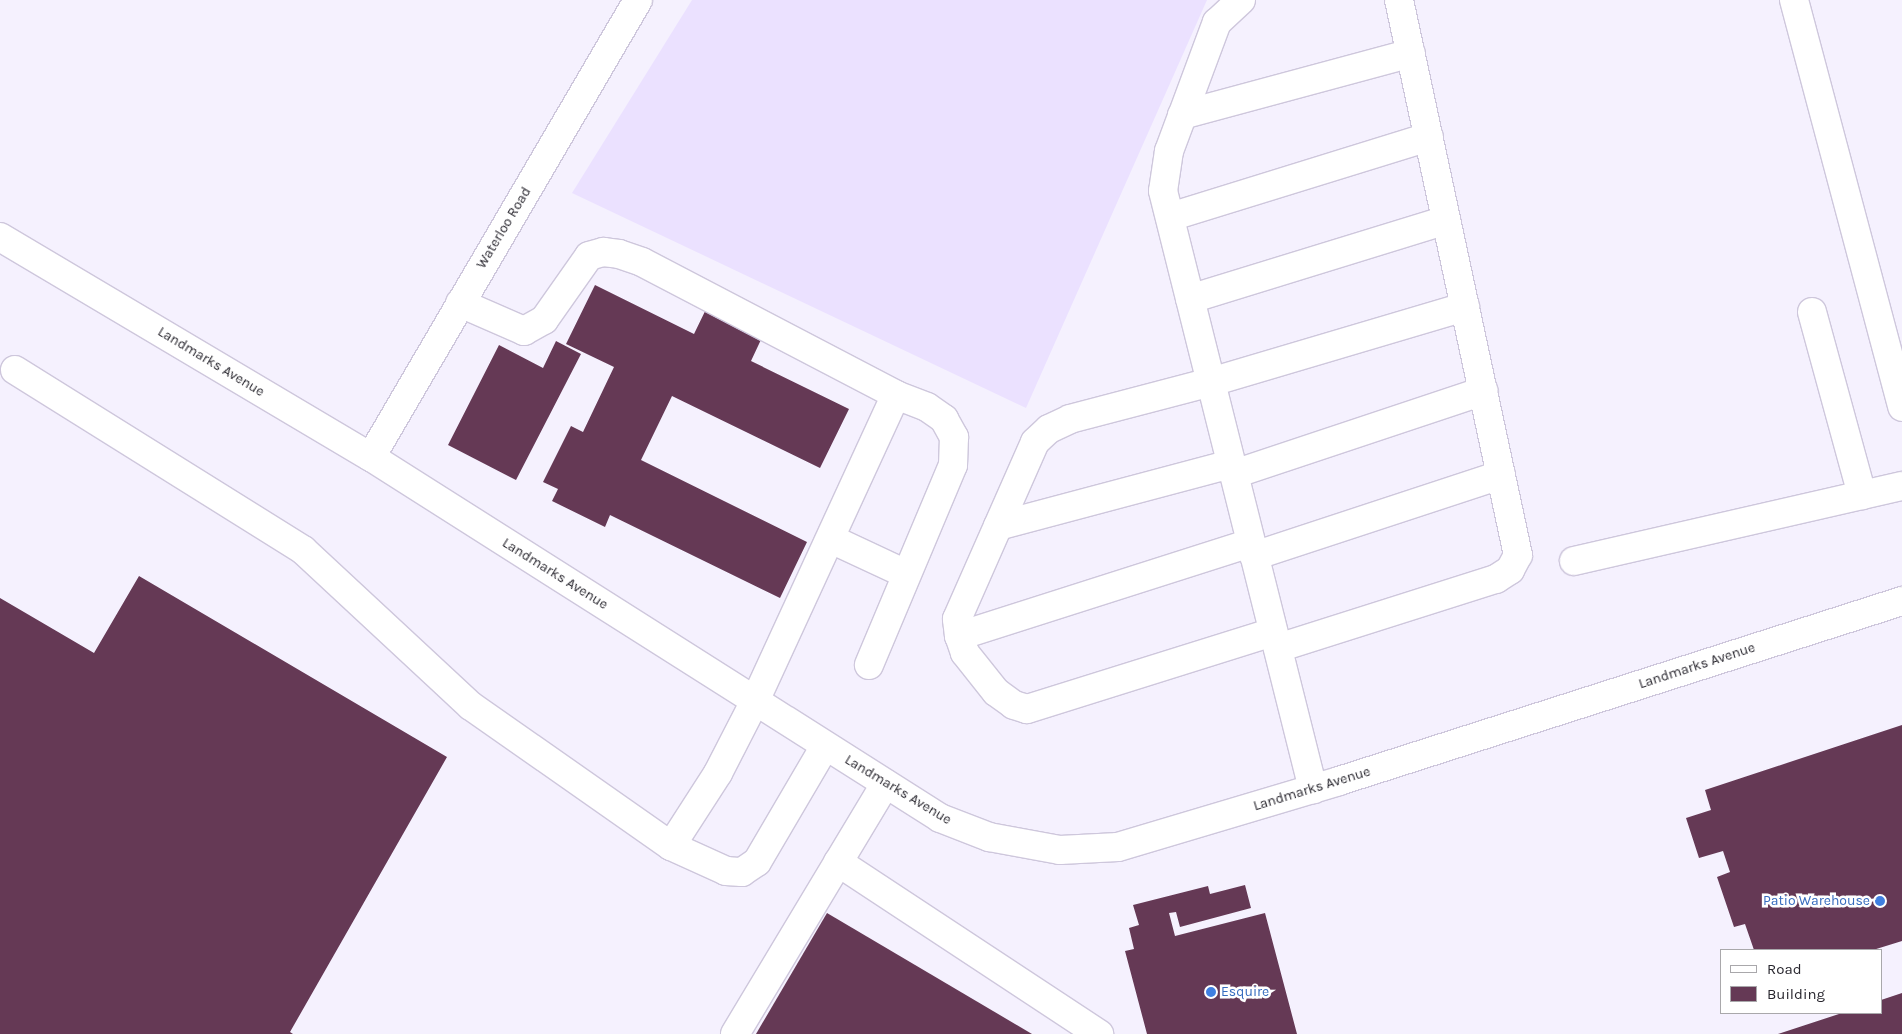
<!DOCTYPE html>
<style>
body{margin:0}
#map{position:relative;width:1902px;height:1034px;overflow:hidden;background:#f5f1fe;font-family:Karla,sans-serif}
div>[style]{position:absolute}
[style*='--x']{left:calc(var(--x)*1px);top:calc(var(--y)*1px);width:calc(var(--w)*1px);rotate:calc(var(--a)*1deg)}
.built>*{inset:0;background:#ebe1ff}
.building>*{inset:0;background:#653955}
.roads{filter:drop-shadow(1px 0 #cec7dc) drop-shadow(-1px 0 #cec7dc) drop-shadow(0 1px #cec7dc) drop-shadow(0 -1px #cec7dc)}
.minor>*{height:28px;margin:-14px;padding:0 14px;transform-origin:14px;border-radius:14px;background:#fff}
.dots>*{width:14px;height:14px;translate:-50% -50%;box-sizing:border-box;border:2px solid #fff;border-radius:50%}
span{translate:-50% -50%;white-space:nowrap;text-align:center;line-height:1.15;-webkit-text-stroke:5px #fff;paint-order:stroke}
.street-label{font-size:14px;color:#28262e}
.shop-label{font-size:14px;color:#366cbe}
.right{translate:-100% -50%;text-align:right}
.left{translate:0 -50%;text-align:left}
.legend{position:absolute;left:1720px;top:949px;width:162px;height:65px;box-sizing:border-box;background:#fff;border:1px solid #a9a8ab;margin:0;padding:6px 9px;list-style:none;font-size:15px;color:#28262e}
.legend li{display:flex;align-items:center;gap:10px;height:25px}
.legend b{width:25px;border:1px solid #a9a8ab}
</style>
<div id="map">
<div class="built">
<div style="clip-path:polygon(692px 0,1207px 0,1026px 408px,572px 193px)"></div>
</div>
<div class="building">
<div style="clip-path:polygon(595px 285px,694px 334px,710px 301px,766px 329px,751px 361px,849px 409px,820px 468px,672px 396px,641px 460px,807px 542px,780px 598px,610px 515px,605px 527px,552px 501px,558px 489px,543px 482px,571px 426px,583px 432px,614px 367px,566px 344px)"></div>
<div style="clip-path:polygon(556px 341px,581px 354px,516px 480px,448px 445px,499px 345px,543px 368px)"></div>
<div style="clip-path:polygon(139px 576px,447px 757px,290px 1032px,293px 1034px,0 1034px,0 598px,94px 653px)"></div>
<div style="clip-path:polygon(1902px 725px,1902px 941px,1873px 950px,1754px 950px,1745px 924px,1734px 927px,1717px 877px,1730px 872px,1723px 851px,1699px 858px,1686px 818px,1711px 810px,1705px 790px)"></div>
<div style="clip-path:polygon(1245px 885px,1251px 908px,1180px 927px,1176px 912px,1169px 913px,1175px 936px,1265px 913px,1297px 1034px,1147px 1034px,1125px 951px,1134px 949px,1129px 928px,1139px 925px,1133px 905px,1208px 886px,1210px 894px)"></div>
<div style="clip-path:polygon(827px 913px,1032px 1034px,756px 1034px)"></div>
<div style="clip-path:polygon(1902px 993px,1902px 1034px,1778px 1034px,1842px 1013px,1881px 1013px,1881px 1000px)"></div>
</div>
<div class="roads">
<div class="minor">
<div style="--x:1241;--y:0;--w:33;--a:137"></div>
<div style="--x:1217;--y:22;--w:138;--a:110.4"></div>
<div style="--x:1169;--y:151;--w:40;--a:98.5"></div>
<div style="--x:1163;--y:191;--w:617;--a:75.92"></div>
<div style="--x:1794;--y:0;--w:421;--a:75.1"></div>
<div style="--x:1182;--y:115;--w:237;--a:-15.1"></div>
<div style="--x:1170;--y:217;--w:271;--a:-17.2"></div>
<div style="--x:0;--y:237;--w:431;--a:30.7"></div>
<div style="--x:371;--y:457;--w:674;--a:32.39"></div>
<div style="--x:940;--y:818;--w:53;--a:21.2"></div>
<div style="--x:989;--y:837;--w:72;--a:10.4"></div>
<div style="--x:1060;--y:850;--w:58;--a:-3"></div>
<div style="--x:1118;--y:847;--w:231;--a:-16.6"></div>
<div style="--x:1339;--y:781;--w:591;--a:-17.73"></div>
<div style="--x:1190;--y:299;--w:268;--a:-17.1"></div>
<div style="--x:460;--y:303;--w:70;--a:23.6"></div>
<div style="--x:524;--y:331;--w:23;--a:-29"></div>
<div style="--x:544;--y:320;--w:78;--a:-54.9"></div>
<div style="--x:589;--y:256;--w:15;--a:-16"></div>
<div style="--x:603;--y:252;--w:16;--a:7"></div>
<div style="--x:619;--y:254;--w:24;--a:19"></div>
<div style="--x:642;--y:262;--w:287;--a:27.6"></div>
<div style="--x:896;--y:395;--w:33;--a:21"></div>
<div style="--x:927;--y:407;--w:21;--a:35"></div>
<div style="--x:944;--y:419;--w:21;--a:61"></div>
<div style="--x:954;--y:437;--w:28;--a:92"></div>
<div style="--x:953;--y:465;--w:217;--a:112.8"></div>
<div style="--x:1812;--y:312;--w:190;--a:74.7"></div>
<div style="--x:15;--y:370;--w:340;--a:32"></div>
<div style="--x:303;--y:550;--w:229;--a:42.9"></div>
<div style="--x:471;--y:706;--w:244;--a:35"></div>
<div style="--x:671;--y:846;--w:60;--a:24.4"></div>
<div style="--x:726;--y:871;--w:16;--a:4"></div>
<div style="--x:742;--y:872;--w:18;--a:-34"></div>
<div style="--x:757;--y:862;--w:134;--a:-59.6"></div>
<div style="--x:371;--y:457;--w:529;--a:-59.7"></div>
<div style="--x:1234;--y:474;--w:263;--a:-18.4"></div>
<div style="--x:998;--y:526;--w:241;--a:-14.9"></div>
<div style="--x:831;--y:539;--w:83;--a:25"></div>
<div style="--x:1254;--y:556;--w:260;--a:-18.2"></div>
<div style="--x:1574;--y:561;--w:336;--a:-12.9"></div>
<div style="--x:1273;--y:632;--w:258;--a:162.6"></div>
<div style="--x:1027;--y:709;--w:14;--a:-163"></div>
<div style="--x:1014;--y:705;--w:22;--a:-144"></div>
<div style="--x:996;--y:692;--w:50;--a:-128.5"></div>
<div style="--x:965;--y:653;--w:18;--a:-109"></div>
<div style="--x:959;--y:636;--w:17;--a:-97"></div>
<div style="--x:957;--y:619;--w:193;--a:-66.2"></div>
<div style="--x:1035;--y:442;--w:19;--a:-43"></div>
<div style="--x:1049;--y:429;--w:23;--a:-25"></div>
<div style="--x:1070;--y:419;--w:146;--a:-14.7"></div>
<div style="--x:1211;--y:382;--w:265;--a:-16.5"></div>
<div style="--x:959;--y:636;--w:306;--a:-17.7"></div>
<div style="--x:1278;--y:648;--w:229;--a:-17.6"></div>
<div style="--x:1496;--y:579;--w:17;--a:-33"></div>
<div style="--x:1510;--y:570;--w:17;--a:-62"></div>
<div style="--x:1518;--y:555;--w:568;--a:-102.1"></div>
<div style="--x:671;--y:846;--w:87;--a:-57.2"></div>
<div style="--x:718;--y:773;--w:81;--a:-62.8"></div>
<div style="--x:755;--y:701;--w:337;--a:-65.3"></div>
<div style="--x:838;--y:862;--w:313;--a:33.4"></div>
<div style="--x:735;--y:1034;--w:292;--a:-59"></div>
</div>
</div>
<div class="dots">
<div style="left:1880px;top:901px;background:#3f7fe0"></div>
<div style="left:1211px;top:992px;background:#3f7fe0"></div>
</div>
<div class="street-label">
<span style="left:504px;top:228px;rotate:-59deg">Waterloo Road</span>
<span style="left:211px;top:362px;rotate:31deg">Landmarks Avenue</span>
<span style="left:555px;top:574px;rotate:32deg">Landmarks Avenue</span>
<span style="left:1697px;top:666px;rotate:-18deg">Landmarks Avenue</span>
<span style="left:1312px;top:789px;rotate:-17deg">Landmarks Avenue</span>
<span style="left:898px;top:790px;rotate:31deg">Landmarks Avenue</span>
</div>
<div class="shop-label">
<span class="right" style="left:1870px;top:901px">Patio Warehouse</span>
<span class="left" style="left:1221px;top:992px">Esquire</span>
</div>
<ul class="legend">
<li><b style="height:6px;background:#fff"></b>Road</li>
<li><b style="height:14px;background:#653955"></b>Building</li>
</ul>
</div>
